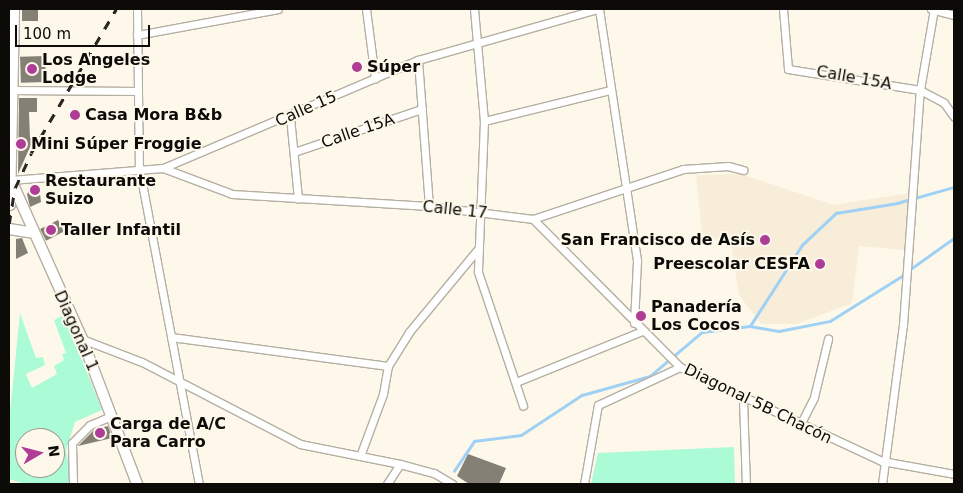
<!DOCTYPE html>
<meta charset="utf-8">
<style>
body{margin:0}
#map{position:relative;width:963px;height:493px;overflow:hidden;background:#fef8eb;font-family:"DejaVu Sans",sans-serif}
div>[style]{position:absolute}
[style*='--x']{left:calc(var(--x)*1px);top:calc(var(--y)*1px);width:calc(var(--w)*1px);rotate:calc(var(--a)*1deg)}
.education>*{inset:0;background:#f8edd8}
.green>*{inset:0;background:#abfcd6}
.stream>*{height:2.5px;margin:-1.25px;padding:0 1.25px;transform-origin:1.25px;border-radius:1.25px;background:#9fd1f4}
.building>*{inset:0;background:#858075;transform-origin:0 0}
.roads{filter:drop-shadow(1px 0 #b5afa3) drop-shadow(-1px 0 #b5afa3) drop-shadow(0 1px #b5afa3) drop-shadow(0 -1px #b5afa3)}
.street>*{height:7px;margin:-3.5px;padding:0 3.5px;transform-origin:3.5px;border-radius:3.5px;background:#fff}
.secondary>*{height:10px;margin:-5px;padding:0 5px;transform-origin:5px;border-radius:5px;background:#fff}
.primary>*{height:11px;margin:-5.5px;padding:0 5.5px;transform-origin:5.5px;border-radius:5.5px;background:#fff}
.rail>*{height:2.5px;margin-top:-1.25px;transform-origin:0;background:repeating-linear-gradient(90deg,#292622 0 9px,transparent 0 18px)}
.dots>*{width:14px;height:14px;translate:-50% -50%;box-sizing:border-box;border:2px solid #fef8eb;border-radius:50%}
span{translate:-50% -50%;white-space:nowrap;text-align:center;line-height:1.15;-webkit-text-stroke:4px #fef8eb;paint-order:stroke}
.poi-label{font-size:16px;color:#0d0b08;font-weight:700}
.left{translate:0 -50%;text-align:left}
.right{translate:-100% -50%;text-align:right}
.street-label{font-size:16px;color:#0d0b08}
.frame{position:absolute;inset:0;border:10px solid #0d0b08;pointer-events:none}
.north{position:absolute;left:15px;top:428px;width:50px;height:50px;box-sizing:border-box;background:#fef8eb;border:1px solid #9e9990;border-radius:50%;rotate:82deg;font-size:14px;font-weight:700;line-height:20px;text-align:center;color:#0d0b08}
.north::after{content:'';display:block;margin:auto;width:18px;height:22px;background:#af3c96;clip-path:polygon(50% 0,100% 100%,50% 72%,0 100%)}
.scale{position:absolute;left:15px;top:25px;width:135px;height:22px;box-sizing:border-box;border:2px solid #0d0b08;border-top:0;padding-left:6px;font-size:15px;line-height:18px;white-space:nowrap;color:#0d0b08;-webkit-text-stroke:4px #fef8eb;paint-order:stroke}
</style>
<div id="map">
<div class="education">
<div style="clip-path:polygon(741px 174px,834px 205px,909px 193px,904px 250px,859px 246px,852px 303px,797px 324px,761px 324px,739px 295px,730px 237px,703px 241px,696px 175px)"></div>
</div>
<div class="green">
<div style="clip-path:polygon(evenodd,20px 313px,36px 358px,43px 357px,45px 365px,26px 374px,32px 388px,57px 374px,54px 366px,64px 360px,62px 354px,66px 353px,54px 320px,64px 315px,102px 410px,75px 422px,66px 450px,72px 484px,25px 484px,9px 479px,9px 422px,20px 313px,25px 438px,55px 438px,55px 468px,25px 468px,25px 438px)"></div>
<div style="clip-path:polygon(734px 447px,735px 484px,591px 484px,598px 453px)"></div>
</div>
<div class="stream">
<div style="--x:909;--y:270;--w:55;--a:-35.4"></div>
<div style="--x:750;--y:326;--w:96;--a:-57.3"></div>
<div style="--x:802;--y:245;--w:47;--a:-43.3"></div>
<div style="--x:836;--y:213;--w:62;--a:-9.3"></div>
<div style="--x:897;--y:203;--w:59;--a:-15.7"></div>
<div style="--x:454;--y:471;--w:36;--a:-56"></div>
<div style="--x:474;--y:441;--w:47;--a:-7.3"></div>
<div style="--x:521;--y:435;--w:73;--a:-33.3"></div>
<div style="--x:582;--y:395;--w:71;--a:-15.6"></div>
<div style="--x:650;--y:376;--w:68;--a:-40.2"></div>
<div style="--x:702;--y:332;--w:48;--a:-7.1"></div>
<div style="--x:750;--y:326;--w:29;--a:10"></div>
<div style="--x:779;--y:331;--w:52;--a:-11.1"></div>
<div style="--x:830;--y:321;--w:89;--a:-32.1"></div>
</div>
<div class="building">
<div style="left:22px;top:9px;width:16px;height:12px"></div>
<div style="left:45px;top:56px;width:26px;height:25px;rotate:88deg"></div>
<div style="clip-path:polygon(19px 98px,37px 98px,37px 112px,29px 112px,30px 138px,34px 138px,18px 174px)"></div>
<div style="clip-path:polygon(33px 186px,39px 186px,41px 202px,30px 207px,27px 194px)"></div>
<div style="left:58px;top:220px;width:13px;height:20px;rotate:63deg"></div>
<div style="clip-path:polygon(22px 238px,28px 253px,16px 259px,16px 239px)"></div>
<div style="clip-path:polygon(108px 426px,112px 438px,78px 446px,95px 429px)"></div>
<div style="clip-path:polygon(468px 454px,506px 468px,499px 484px,469px 484px,457px 476px)"></div>
</div>
<div class="roads">
<div class="street">
<div style="--x:137;--y:9;--w:158;--a:89.3"></div>
<div style="--x:139;--y:167;--w:323;--a:79.3"></div>
<div style="--x:366;--y:9;--w:70;--a:82.6"></div>
<div style="--x:474;--y:9;--w:112;--a:84.9"></div>
<div style="--x:484;--y:121;--w:151;--a:92.3"></div>
<div style="--x:478;--y:272;--w:141;--a:71.4"></div>
<div style="--x:599;--y:9;--w:255;--a:81.4"></div>
<div style="--x:637;--y:261;--w:62;--a:92.8"></div>
<div style="--x:783;--y:9;--w:60;--a:85.2"></div>
<div style="--x:788;--y:69;--w:134;--a:9"></div>
<div style="--x:920;--y:90;--w:27;--a:28"></div>
<div style="--x:944;--y:103;--w:17;--a:54"></div>
<div style="--x:931;--y:9;--w:24;--a:15"></div>
<div style="--x:137;--y:35;--w:143;--a:-10.4"></div>
<div style="--x:418;--y:60;--w:146;--a:85.7"></div>
<div style="--x:13;--y:90;--w:123;--a:0.5"></div>
<div style="--x:290;--y:117;--w:82;--a:84.4"></div>
<div style="--x:484;--y:121;--w:130;--a:-13.8"></div>
<div style="--x:294;--y:152;--w:135;--a:-18.6"></div>
<div style="--x:163;--y:168;--w:74;--a:20.6"></div>
<div style="--x:232;--y:194;--w:197;--a:3.5"></div>
<div style="--x:429;--y:206;--w:105;--a:7.1"></div>
<div style="--x:533;--y:219;--w:158;--a:-18.4"></div>
<div style="--x:683;--y:169;--w:45;--a:-3.8"></div>
<div style="--x:728;--y:166;--w:16;--a:15"></div>
<div style="--x:11;--y:180;--w:152;--a:-4.5"></div>
<div style="--x:163;--y:168;--w:277;--a:-23"></div>
<div style="--x:418;--y:60;--w:186;--a:-15.9"></div>
<div style="--x:533;--y:219;--w:209;--a:45.2"></div>
<div style="--x:680;--y:367;--w:223;--a:25"></div>
<div style="--x:882;--y:461;--w:73;--a:10.2"></div>
<div style="--x:171;--y:337;--w:219;--a:7.6"></div>
<div style="--x:82;--y:339;--w:64;--a:21"></div>
<div style="--x:142;--y:362;--w:178;--a:27.4"></div>
<div style="--x:300;--y:444;--w:102;--a:11.3"></div>
<div style="--x:400;--y:464;--w:35;--a:15"></div>
<div style="--x:434;--y:473;--w:21;--a:31"></div>
<div style="--x:516;--y:382;--w:136;--a:-22"></div>
<div style="--x:743;--y:400;--w:84;--a:88"></div>
<div style="--x:800;--y:425;--w:31;--a:-63"></div>
<div style="--x:814;--y:397;--w:60;--a:-76.4"></div>
<div style="--x:360;--y:456;--w:66;--a:-69.6"></div>
<div style="--x:383;--y:394;--w:28;--a:-80"></div>
<div style="--x:388;--y:366;--w:40;--a:-58"></div>
<div style="--x:409;--y:332;--w:108;--a:-50.3"></div>
<div style="--x:73;--y:484;--w:41;--a:-91.4"></div>
<div style="--x:72;--y:443;--w:25;--a:-45"></div>
<div style="--x:90;--y:425;--w:23;--a:-23"></div>
<div style="--x:387;--y:484;--w:24;--a:-57"></div>
<div style="--x:584;--y:484;--w:80;--a:-80"></div>
<div style="--x:598;--y:405;--w:90;--a:-24.9"></div>
<div style="--x:882;--y:484;--w:160;--a:-82.5"></div>
<div style="--x:903;--y:325;--w:236;--a:-85.9"></div>
<div style="--x:920;--y:90;--w:82;--a:-80.2"></div>
</div>
<div class="secondary">
<div style="--x:11;--y:180;--w:174;--a:65.9"></div>
<div style="--x:82;--y:339;--w:155;--a:69.2"></div>
<div style="--x:9;--y:229;--w:24;--a:9"></div>
</div>
<div class="primary">
<div style="--x:9;--y:204;--w:195;--a:-88.8"></div>
</div>
</div>
<div class="rail">
<div style="--x:9;--y:224;--w:36;--a:-81"></div>
<div style="--x:15;--y:188;--w:38;--a:-65"></div>
<div style="--x:31;--y:153;--w:167;--a:-59.4"></div>
</div>
<div class="dots">
<div style="left:357px;top:67px;background:#af3c96"></div>
<div style="left:32px;top:69px;background:#af3c96"></div>
<div style="left:75px;top:115px;background:#af3c96"></div>
<div style="left:21px;top:144px;background:#af3c96"></div>
<div style="left:35px;top:190px;background:#af3c96"></div>
<div style="left:51px;top:230px;background:#af3c96"></div>
<div style="left:765px;top:240px;background:#af3c96"></div>
<div style="left:820px;top:264px;background:#af3c96"></div>
<div style="left:641px;top:316px;background:#af3c96"></div>
<div style="left:100px;top:433px;background:#af3c96"></div>
</div>
<div class="poi-label">
<span class="left" style="left:42px;top:69px">Los Angeles<br>Lodge</span>
<span class="left" style="left:367px;top:67px">Súper</span>
<span class="left" style="left:85px;top:115px">Casa Mora B&amp;b</span>
<span class="left" style="left:31px;top:144px">Mini Súper Froggie</span>
<span class="left" style="left:45px;top:190px">Restaurante<br>Suizo</span>
<span class="left" style="left:61px;top:230px">Taller Infantil</span>
<span class="right" style="left:755px;top:240px">San Francisco de Asís</span>
<span class="right" style="left:810px;top:264px">Preescolar CESFA</span>
<span class="left" style="left:651px;top:316px">Panadería<br>Los Cocos</span>
<span class="left" style="left:110px;top:433px">Carga de A/C<br>Para Carro</span>
</div>
<div class="street-label">
<span style="left:854px;top:78px;rotate:10deg">Calle 15A</span>
<span style="left:306px;top:109px;rotate:-24deg">Calle 15</span>
<span style="left:358px;top:131px;rotate:-19deg">Calle 15A</span>
<span style="left:455px;top:210px;rotate:6deg">Calle 17</span>
<span style="left:76px;top:331px;rotate:66deg">Diagonal 1</span>
<span style="left:758px;top:404px;rotate:26deg">Diagonal 5B Chacón</span>
</div>
<div class="frame"></div>
<div class="north">N</div>
<div class="scale">100 m</div>
</div>
